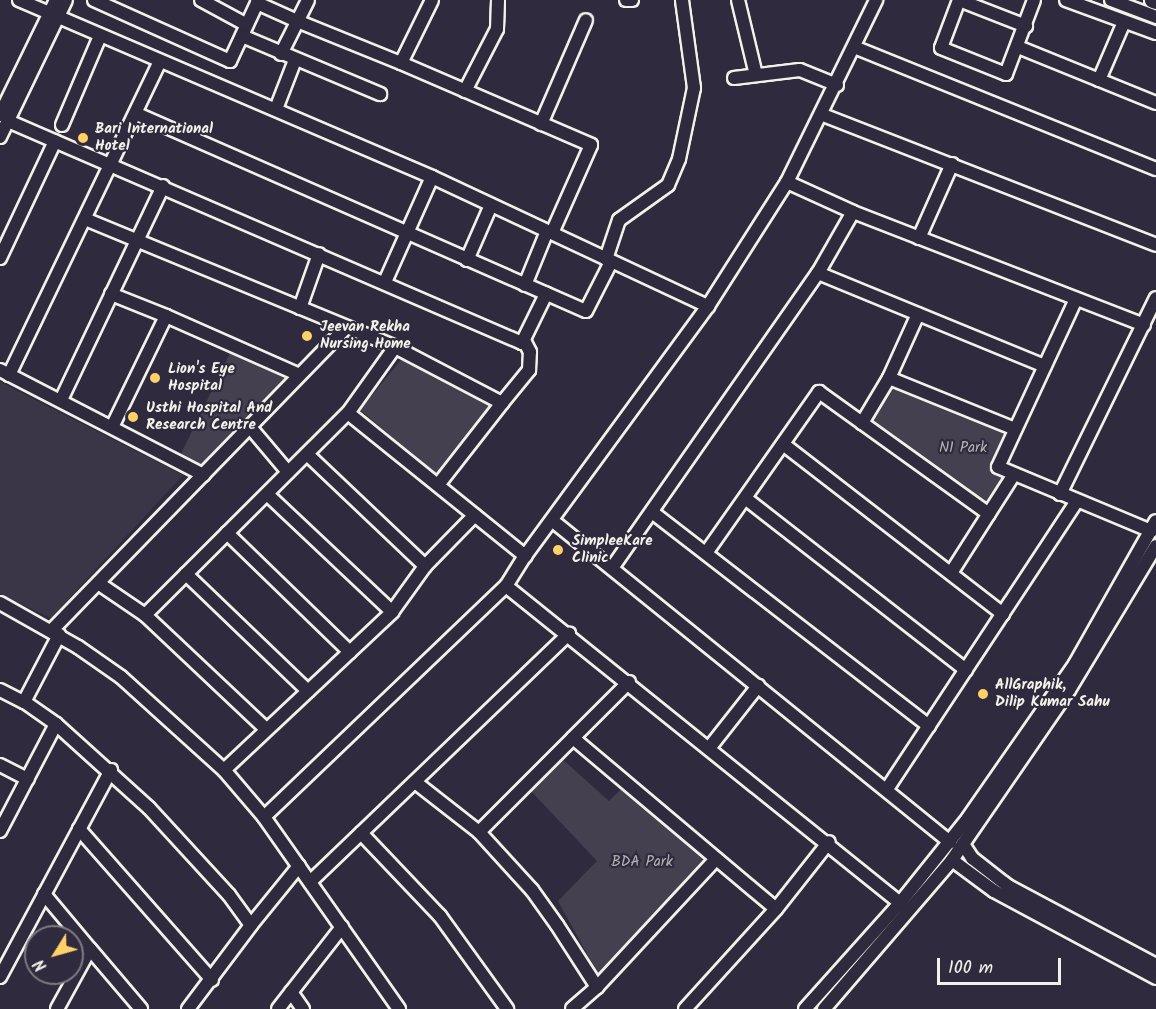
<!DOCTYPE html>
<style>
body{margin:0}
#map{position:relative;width:1156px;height:1009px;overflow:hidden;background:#2f2a3d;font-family:Kalam,sans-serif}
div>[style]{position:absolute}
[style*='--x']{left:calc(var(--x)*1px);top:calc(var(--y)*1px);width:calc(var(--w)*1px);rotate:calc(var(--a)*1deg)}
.built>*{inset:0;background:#3b3647}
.green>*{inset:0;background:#454050}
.roads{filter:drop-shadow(2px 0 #f4f1e8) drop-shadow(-2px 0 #f4f1e8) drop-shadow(0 2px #f4f1e8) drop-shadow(0 -2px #f4f1e8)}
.minor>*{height:12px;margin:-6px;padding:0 6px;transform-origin:6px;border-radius:6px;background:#2f2a3d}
.highway>*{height:16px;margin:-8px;padding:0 8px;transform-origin:8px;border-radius:8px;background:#2f2a3d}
.dots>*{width:16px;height:16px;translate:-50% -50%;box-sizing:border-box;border:3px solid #2f2a3d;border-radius:50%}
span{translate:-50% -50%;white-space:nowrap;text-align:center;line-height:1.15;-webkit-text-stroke:4.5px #2f2a3d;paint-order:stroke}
.poi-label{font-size:15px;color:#f4f1e8;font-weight:700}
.left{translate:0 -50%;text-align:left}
.park-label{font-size:15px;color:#b7b3b3}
.north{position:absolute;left:24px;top:925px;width:60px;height:60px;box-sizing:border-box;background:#2f2a3d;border:2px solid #7e7a81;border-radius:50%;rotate:233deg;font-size:16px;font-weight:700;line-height:24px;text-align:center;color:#f4f1e8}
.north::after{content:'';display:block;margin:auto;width:21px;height:27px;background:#ffd166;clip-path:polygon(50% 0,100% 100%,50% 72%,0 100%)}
.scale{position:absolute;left:937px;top:958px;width:124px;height:27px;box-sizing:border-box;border:3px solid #f4f1e8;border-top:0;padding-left:8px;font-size:18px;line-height:21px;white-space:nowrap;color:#f4f1e8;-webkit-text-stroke:4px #2f2a3d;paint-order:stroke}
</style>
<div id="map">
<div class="built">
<div style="clip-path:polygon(0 382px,183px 475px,51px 618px,0 594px)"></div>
</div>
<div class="green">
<div style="clip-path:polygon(232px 349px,289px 374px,202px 468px,180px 456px)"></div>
<div style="clip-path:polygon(404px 356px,494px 404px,439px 476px,360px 410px)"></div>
<div style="clip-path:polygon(889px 378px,1015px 429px,998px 467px,1014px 474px,989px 514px,862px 423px)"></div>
<div style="clip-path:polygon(561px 758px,609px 801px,624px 786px,708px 860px,598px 974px,558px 901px,597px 861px,530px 790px)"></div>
</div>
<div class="roads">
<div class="minor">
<div style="--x:19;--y:0;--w:449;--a:23.2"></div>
<div style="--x:432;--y:177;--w:305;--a:25.1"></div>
<div style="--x:94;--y:0;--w:149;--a:24.2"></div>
<div style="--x:230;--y:61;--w:64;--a:-65"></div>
<div style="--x:201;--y:0;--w:52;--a:28.5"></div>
<div style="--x:258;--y:0;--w:3;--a:108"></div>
<div style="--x:257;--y:3;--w:44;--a:24.2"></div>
<div style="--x:297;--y:21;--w:112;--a:22"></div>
<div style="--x:432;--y:0;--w:70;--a:116.2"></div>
<div style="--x:401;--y:63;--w:207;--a:23.3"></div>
<div style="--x:591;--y:145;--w:96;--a:113.9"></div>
<div style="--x:626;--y:0;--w:6;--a:0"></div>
<div style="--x:738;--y:0;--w:77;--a:76.5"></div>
<div style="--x:959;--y:0;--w:51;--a:110.6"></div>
<div style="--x:941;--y:48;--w:70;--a:21.8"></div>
<div style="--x:1006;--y:74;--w:79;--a:-69.3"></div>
<div style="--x:959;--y:0;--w:72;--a:21.2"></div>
<div style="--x:1066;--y:0;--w:96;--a:20.1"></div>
<div style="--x:1111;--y:0;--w:48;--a:20.7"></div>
<div style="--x:242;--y:36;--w:150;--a:22.8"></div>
<div style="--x:854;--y:47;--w:326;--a:22"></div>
<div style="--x:1018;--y:47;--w:149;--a:22.1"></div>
<div style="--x:281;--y:54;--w:60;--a:-63.4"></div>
<div style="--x:734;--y:78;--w:66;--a:-6.9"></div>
<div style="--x:800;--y:70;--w:40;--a:22"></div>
<div style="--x:1099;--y:80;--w:63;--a:-66.7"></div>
<div style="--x:465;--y:91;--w:70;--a:-62.7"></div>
<div style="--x:497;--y:29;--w:29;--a:-88"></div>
<div style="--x:276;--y:109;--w:53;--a:-68.8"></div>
<div style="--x:137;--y:114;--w:490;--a:23.7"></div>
<div style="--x:586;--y:311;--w:55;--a:-63"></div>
<div style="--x:0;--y:115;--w:128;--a:-64"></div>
<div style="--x:823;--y:115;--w:357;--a:21.3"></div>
<div style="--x:8;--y:121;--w:560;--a:23.36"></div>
<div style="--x:522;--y:343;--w:55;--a:-63.9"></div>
<div style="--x:541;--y:124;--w:113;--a:-66.6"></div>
<div style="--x:62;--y:125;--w:97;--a:-66.9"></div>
<div style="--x:0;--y:137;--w:152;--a:-64.3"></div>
<div style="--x:787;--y:182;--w:72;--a:24.4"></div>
<div style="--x:853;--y:212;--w:312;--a:21.2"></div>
<div style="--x:85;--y:219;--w:335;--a:22.4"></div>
<div style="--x:395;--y:347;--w:81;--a:125.5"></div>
<div style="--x:348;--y:413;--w:228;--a:38.9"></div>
<div style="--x:525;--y:556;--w:310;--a:-53.8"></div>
<div style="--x:708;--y:306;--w:147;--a:-57.5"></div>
<div style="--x:787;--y:182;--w:203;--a:-63.9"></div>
<div style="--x:919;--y:238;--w:81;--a:-66"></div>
<div style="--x:0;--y:258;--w:129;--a:-64.8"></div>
<div style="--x:606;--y:259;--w:41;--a:-71.6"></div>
<div style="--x:619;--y:220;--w:60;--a:-35.5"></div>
<div style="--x:668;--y:185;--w:28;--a:-67"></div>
<div style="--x:679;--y:159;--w:73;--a:-78.1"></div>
<div style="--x:694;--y:88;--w:89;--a:-97.8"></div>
<div style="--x:467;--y:260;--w:60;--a:-66.4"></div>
<div style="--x:818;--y:273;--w:245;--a:22.3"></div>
<div style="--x:385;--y:282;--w:115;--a:-65.9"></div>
<div style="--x:525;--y:285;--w:58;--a:-67.8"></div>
<div style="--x:111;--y:294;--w:59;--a:21.8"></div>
<div style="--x:166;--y:316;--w:123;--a:115.9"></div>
<div style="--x:1076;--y:299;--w:185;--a:114.9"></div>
<div style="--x:998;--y:467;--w:166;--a:22.7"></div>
<div style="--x:300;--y:308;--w:57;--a:-70.6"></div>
<div style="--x:166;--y:316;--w:146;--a:23.8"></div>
<div style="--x:395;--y:347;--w:121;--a:27.6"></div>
<div style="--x:502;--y:403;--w:104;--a:128"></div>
<div style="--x:0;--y:370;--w:229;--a:27.3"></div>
<div style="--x:9;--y:375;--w:348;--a:-64.3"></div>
<div style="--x:889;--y:378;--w:136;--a:22"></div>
<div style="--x:61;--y:400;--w:237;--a:-64.5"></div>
<div style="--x:502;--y:403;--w:43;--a:-50.7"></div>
<div style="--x:529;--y:370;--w:18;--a:-87"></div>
<div style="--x:530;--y:352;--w:13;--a:-117"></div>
<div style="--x:862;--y:423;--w:52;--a:-59"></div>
<div style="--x:889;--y:378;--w:70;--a:-65.6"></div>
<div style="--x:250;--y:427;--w:59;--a:49.8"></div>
<div style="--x:783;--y:444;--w:278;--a:37.7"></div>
<div style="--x:307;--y:454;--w:163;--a:43.5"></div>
<div style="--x:267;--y:494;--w:172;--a:43.3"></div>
<div style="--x:1060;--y:494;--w:218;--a:-63.9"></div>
<div style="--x:745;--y:498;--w:280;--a:37.9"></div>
<div style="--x:652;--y:512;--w:350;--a:37.7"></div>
<div style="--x:553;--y:521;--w:511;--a:38.96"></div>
<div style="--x:227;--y:533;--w:171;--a:44.1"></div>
<div style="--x:706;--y:553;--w:197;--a:-54.9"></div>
<div style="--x:819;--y:392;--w:209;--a:35.7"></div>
<div style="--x:612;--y:568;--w:360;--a:-55.1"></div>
<div style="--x:818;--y:273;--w:70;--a:-60.2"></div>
<div style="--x:951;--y:573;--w:117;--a:-57.5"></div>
<div style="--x:186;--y:574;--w:169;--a:43.8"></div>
<div style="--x:98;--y:583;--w:57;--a:34.2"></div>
<div style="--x:145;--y:615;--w:165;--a:43.3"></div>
<div style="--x:506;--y:586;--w:506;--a:38.82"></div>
<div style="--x:0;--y:603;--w:90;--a:29.4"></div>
<div style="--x:78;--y:647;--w:52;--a:34.9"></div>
<div style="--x:121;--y:677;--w:139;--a:42.1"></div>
<div style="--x:224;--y:770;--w:62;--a:49.6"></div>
<div style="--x:264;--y:817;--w:235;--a:54.9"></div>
<div style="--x:145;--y:615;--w:286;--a:-44.9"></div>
<div style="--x:51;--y:631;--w:424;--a:-45.8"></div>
<div style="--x:629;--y:682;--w:79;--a:135"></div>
<div style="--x:573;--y:738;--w:265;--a:40.1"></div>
<div style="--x:0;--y:690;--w:27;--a:27"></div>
<div style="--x:24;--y:702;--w:76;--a:-62.4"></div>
<div style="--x:56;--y:724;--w:125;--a:42.1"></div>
<div style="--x:149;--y:808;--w:118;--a:47.4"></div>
<div style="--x:229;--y:895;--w:37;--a:54"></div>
<div style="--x:251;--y:925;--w:76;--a:-50.9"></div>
<div style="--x:710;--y:747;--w:78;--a:-51.8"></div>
<div style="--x:0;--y:765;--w:31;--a:27"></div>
<div style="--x:224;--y:770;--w:231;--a:-43.2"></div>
<div style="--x:392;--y:612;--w:57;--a:-54.3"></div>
<div style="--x:425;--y:566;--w:71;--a:-45.6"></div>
<div style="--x:415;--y:782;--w:81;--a:38"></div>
<div style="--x:479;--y:832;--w:79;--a:47.6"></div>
<div style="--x:532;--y:890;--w:43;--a:54.5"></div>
<div style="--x:557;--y:925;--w:74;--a:57.2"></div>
<div style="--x:597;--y:987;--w:33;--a:139"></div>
<div style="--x:887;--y:789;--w:345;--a:-56.6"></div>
<div style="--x:264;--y:817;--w:335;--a:-43.7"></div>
<div style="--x:506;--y:586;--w:36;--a:-58"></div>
<div style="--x:79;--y:829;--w:201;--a:48.6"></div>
<div style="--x:0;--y:831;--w:121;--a:-62.4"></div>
<div style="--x:56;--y:724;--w:39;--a:-145"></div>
<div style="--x:479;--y:832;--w:133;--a:-45"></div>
<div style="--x:361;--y:833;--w:115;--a:46.4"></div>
<div style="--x:440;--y:916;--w:115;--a:54.2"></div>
<div style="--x:963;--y:844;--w:17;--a:57"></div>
<div style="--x:972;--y:858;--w:46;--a:37.9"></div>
<div style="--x:1008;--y:886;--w:168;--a:28.1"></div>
<div style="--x:952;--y:860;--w:52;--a:36.4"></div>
<div style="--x:994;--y:891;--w:184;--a:28.2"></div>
<div style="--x:310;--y:882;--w:359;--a:-43.8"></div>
<div style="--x:44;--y:894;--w:72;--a:50.1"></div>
<div style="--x:0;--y:977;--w:235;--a:-61.8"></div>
<div style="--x:597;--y:987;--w:175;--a:-47.1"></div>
<div style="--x:291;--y:992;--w:21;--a:55"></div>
<div style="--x:57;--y:1009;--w:68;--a:-61.2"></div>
<div style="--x:90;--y:949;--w:79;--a:49.6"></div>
<div style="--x:188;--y:1009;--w:105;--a:-53.1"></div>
<div style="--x:278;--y:1009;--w:104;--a:-52"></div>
<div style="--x:685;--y:1009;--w:135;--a:-47.7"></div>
<div style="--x:776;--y:909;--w:85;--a:-51.7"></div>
<div style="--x:805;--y:1009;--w:142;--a:-48.1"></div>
<div style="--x:900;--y:903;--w:109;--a:-51.3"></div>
<div style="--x:968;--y:818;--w:188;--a:-55.2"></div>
<div style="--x:1075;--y:664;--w:164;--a:-60.5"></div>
<div style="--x:824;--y:1009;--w:196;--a:-49.3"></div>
<div style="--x:952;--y:860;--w:206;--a:-55.5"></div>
<div style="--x:1069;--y:690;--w:168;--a:-58.9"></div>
</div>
<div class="highway">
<div style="--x:1153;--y:0;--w:3;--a:18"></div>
</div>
</div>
<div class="dots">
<div style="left:83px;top:138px;background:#ffd166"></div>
<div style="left:307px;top:336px;background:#ffd166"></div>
<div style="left:155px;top:378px;background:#ffd166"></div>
<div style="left:133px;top:417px;background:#ffd166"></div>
<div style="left:558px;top:550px;background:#ffd166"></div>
<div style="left:983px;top:694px;background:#ffd166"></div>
</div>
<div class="poi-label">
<span class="left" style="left:95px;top:138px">Bari International<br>Hotel</span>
<span class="left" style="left:320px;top:336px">Jeevan Rekha<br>Nursing Home</span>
<span class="left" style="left:168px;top:378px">Lion's Eye<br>Hospital</span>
<span class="left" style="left:146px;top:417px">Usthi Hospital And<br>Research Centre</span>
<span class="left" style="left:572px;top:550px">SimpleeKare<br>Clinic</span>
<span class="left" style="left:995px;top:694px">AllGraphik,<br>Dilip Kumar Sahu</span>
</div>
<div class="park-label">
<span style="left:963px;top:449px">N1 Park</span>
<span style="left:642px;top:863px">BDA Park</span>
</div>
<div class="north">N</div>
<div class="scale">100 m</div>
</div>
